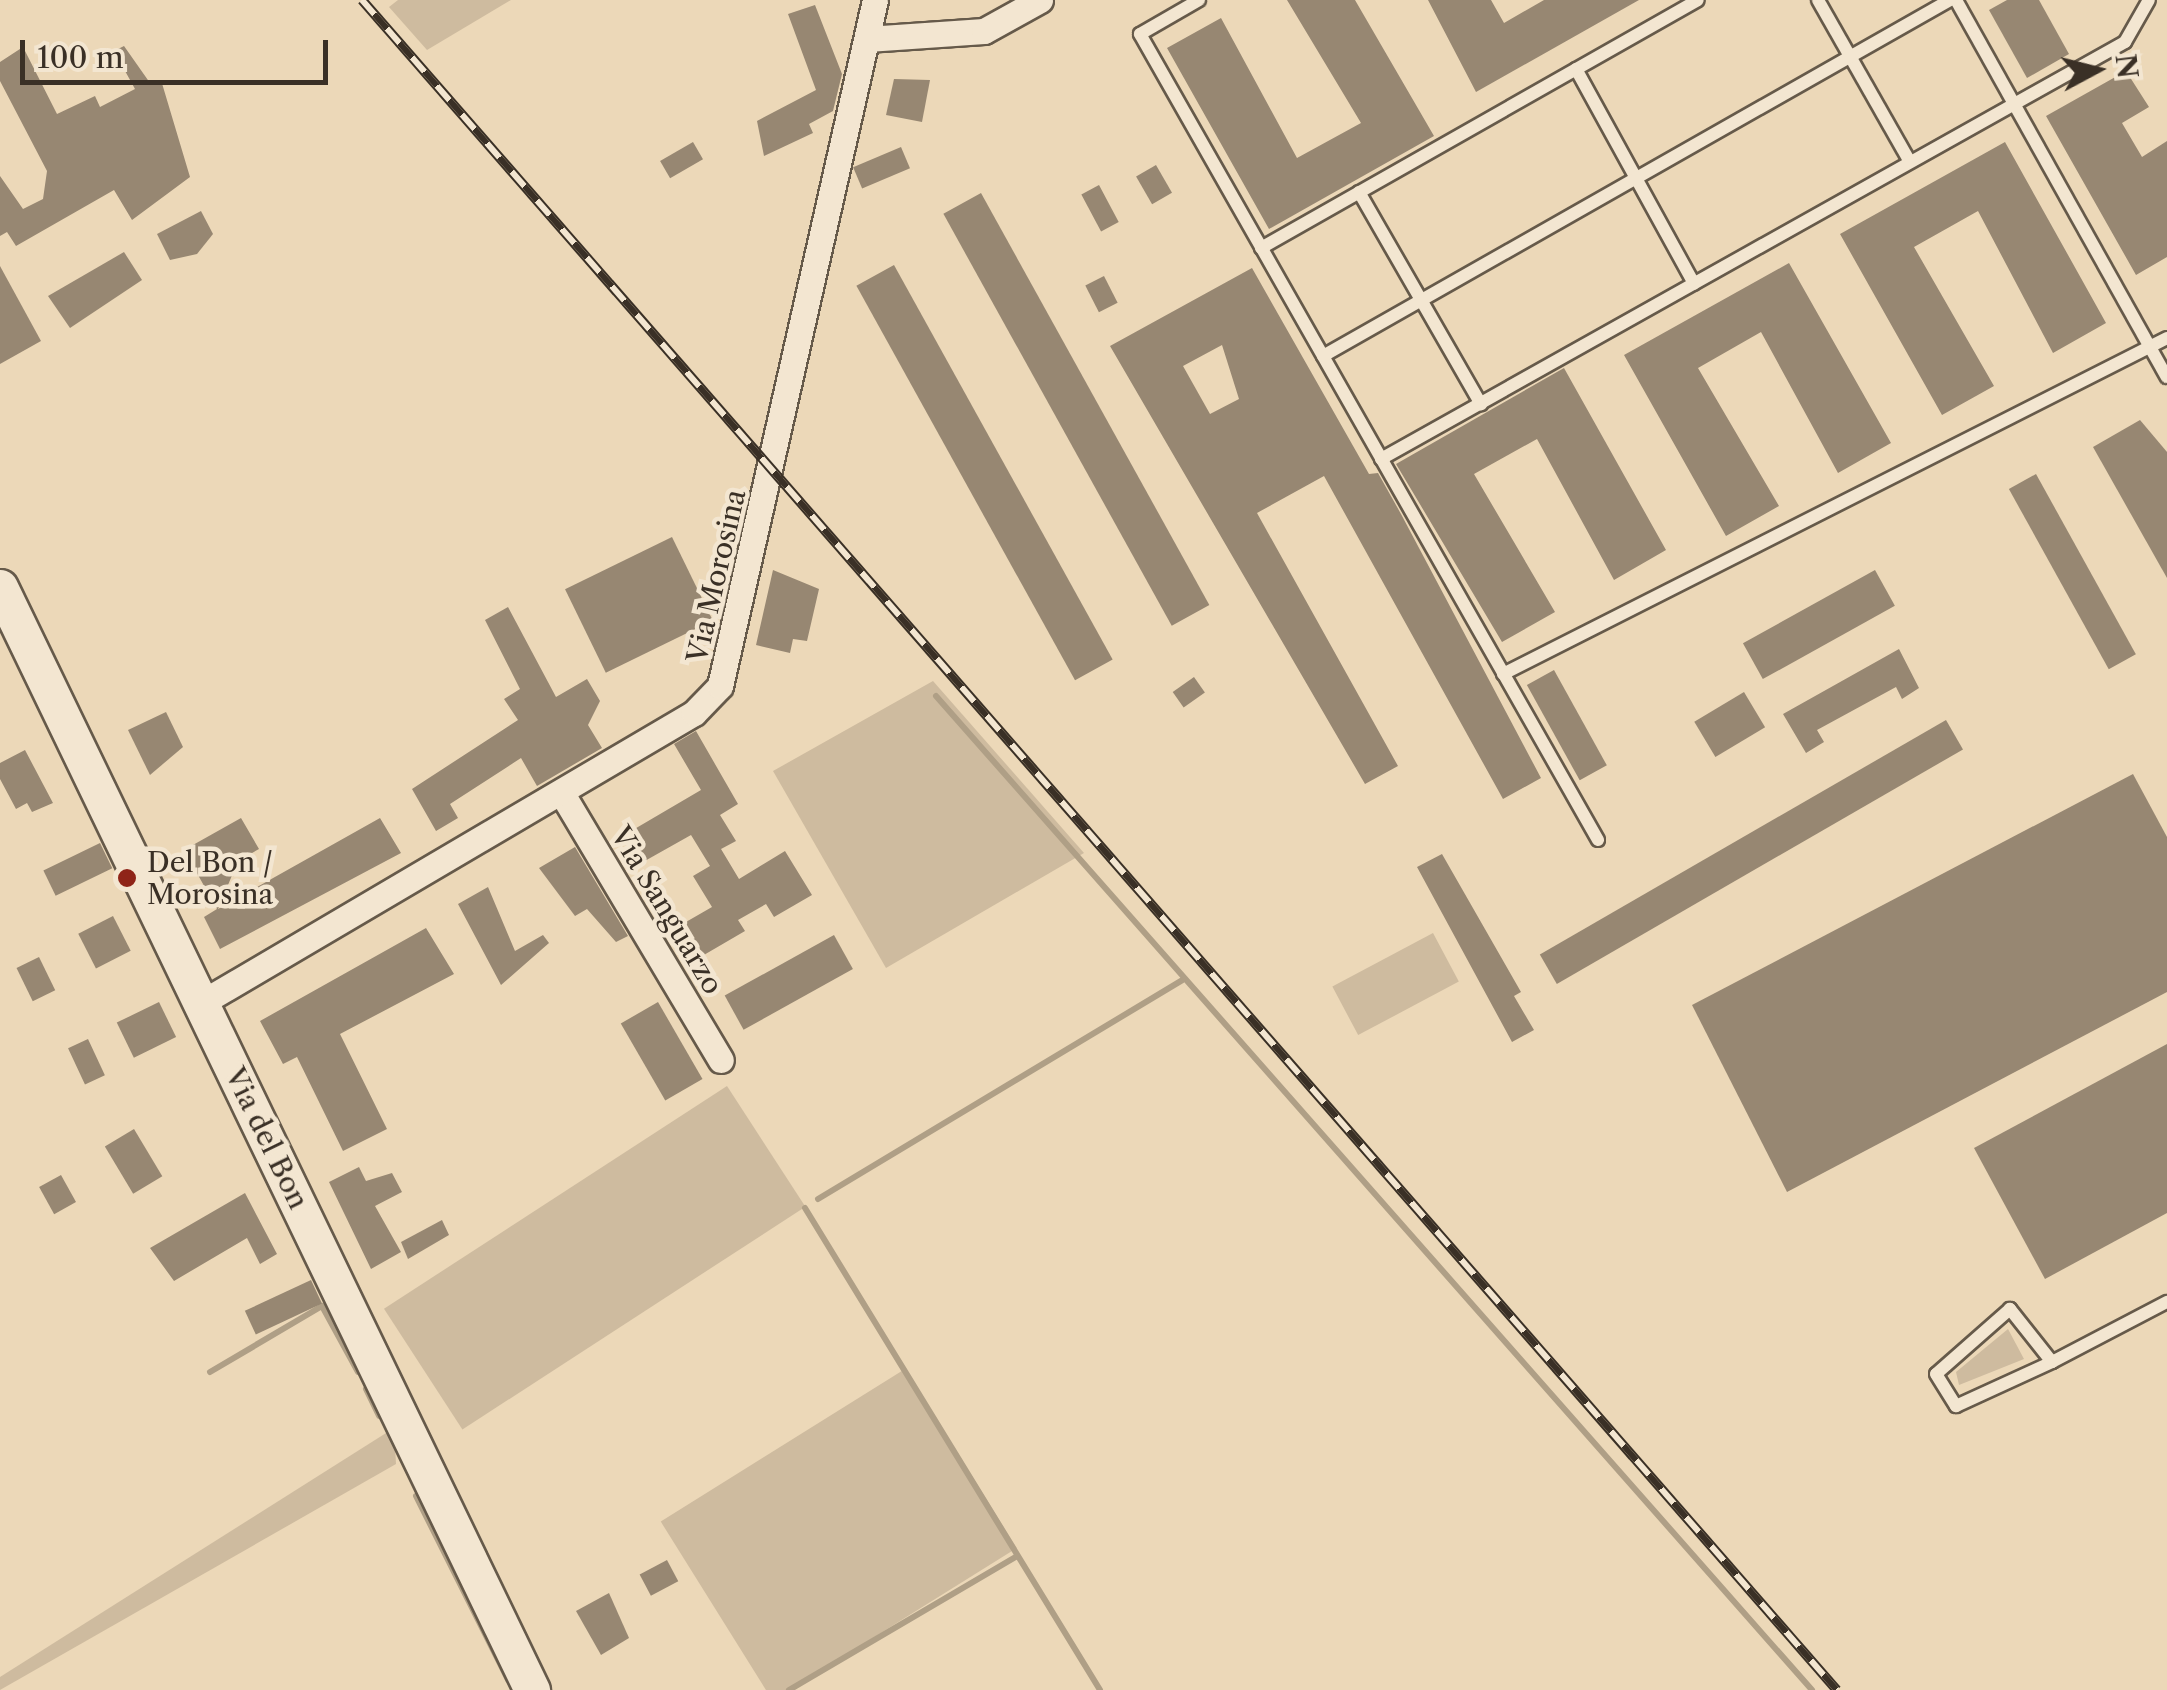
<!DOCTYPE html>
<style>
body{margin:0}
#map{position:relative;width:2167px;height:1690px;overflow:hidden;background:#ecd8b8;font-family:"Libre Caslon Text",serif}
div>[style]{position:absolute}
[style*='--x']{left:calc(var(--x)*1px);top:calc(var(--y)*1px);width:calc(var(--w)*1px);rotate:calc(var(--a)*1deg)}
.green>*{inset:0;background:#cebb9f;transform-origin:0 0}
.stream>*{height:6px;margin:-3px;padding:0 3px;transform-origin:3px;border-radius:3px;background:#af9f86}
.building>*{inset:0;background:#978772;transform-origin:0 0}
.roads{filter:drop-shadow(2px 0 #665a4a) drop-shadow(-2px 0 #665a4a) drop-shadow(0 2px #665a4a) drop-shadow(0 -2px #665a4a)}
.lane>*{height:12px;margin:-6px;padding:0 6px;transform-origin:6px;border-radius:6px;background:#f3e6d1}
.street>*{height:25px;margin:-12.5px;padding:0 12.5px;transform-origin:12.5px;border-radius:12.5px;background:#f3e6d1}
.secondary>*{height:35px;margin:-17.5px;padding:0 17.5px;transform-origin:17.5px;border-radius:17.5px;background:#f3e6d1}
.rail>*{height:10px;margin-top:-5px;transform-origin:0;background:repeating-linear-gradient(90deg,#f3e6d1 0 19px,#3a3026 0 38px);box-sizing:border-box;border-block:2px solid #3a3026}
.dots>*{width:28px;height:28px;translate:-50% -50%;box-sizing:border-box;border:5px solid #f3e6d1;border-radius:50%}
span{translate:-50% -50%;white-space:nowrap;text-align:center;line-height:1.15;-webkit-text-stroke:9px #f3e6d1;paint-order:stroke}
.street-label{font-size:28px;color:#3a3026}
.poi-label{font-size:28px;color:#3a3026}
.left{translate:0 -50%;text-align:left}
.north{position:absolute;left:2047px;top:20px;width:100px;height:100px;-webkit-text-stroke:8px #f3e6d1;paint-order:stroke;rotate:83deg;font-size:28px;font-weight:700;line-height:40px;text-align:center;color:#3a3026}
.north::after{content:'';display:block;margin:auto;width:35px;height:45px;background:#3a3026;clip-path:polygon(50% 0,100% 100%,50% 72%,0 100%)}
.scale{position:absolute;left:20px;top:40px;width:308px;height:45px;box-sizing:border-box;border:5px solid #3a3026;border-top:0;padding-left:12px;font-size:30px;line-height:35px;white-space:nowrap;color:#3a3026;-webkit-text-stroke:8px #f3e6d1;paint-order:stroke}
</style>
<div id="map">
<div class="green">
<div style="clip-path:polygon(398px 0,511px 0,427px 50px,389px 7px)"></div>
<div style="clip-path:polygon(933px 681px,1084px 853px,886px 968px,773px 771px)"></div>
<div style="left:1433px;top:933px;width:55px;height:114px;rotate:62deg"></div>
<div style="left:727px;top:1086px;width:144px;height:409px;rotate:57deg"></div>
<div style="clip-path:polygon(2008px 1329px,2024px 1359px,1959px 1385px,1956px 1372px)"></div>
<div style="left:905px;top:1369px;width:211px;height:288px;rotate:58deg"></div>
<div style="clip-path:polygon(394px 1428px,396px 1464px,0 1690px,0 1677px)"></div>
</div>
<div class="stream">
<div style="--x:936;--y:696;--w:1325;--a:48.61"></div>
<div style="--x:818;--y:1199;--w:425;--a:-31"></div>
<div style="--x:805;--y:1208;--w:565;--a:58.53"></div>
<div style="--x:210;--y:1372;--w:130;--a:-30.5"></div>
<div style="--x:322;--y:1306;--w:75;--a:61.4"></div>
<div style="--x:366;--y:1389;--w:30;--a:64"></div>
<div style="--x:416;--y:1496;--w:206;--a:63.4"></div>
<div style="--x:789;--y:1690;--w:264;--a:-30.4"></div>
</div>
<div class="building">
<div style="clip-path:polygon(1287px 0,1355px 0,1434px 136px,1269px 229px,1167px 48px,1221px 18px,1297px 158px,1361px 123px)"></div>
<div style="clip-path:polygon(1428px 0,1491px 0,1504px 23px,1544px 0,1639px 0,1476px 92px)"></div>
<div style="clip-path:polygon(2007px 0,2039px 0,2069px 54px,2027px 78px,1989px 10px)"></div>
<div style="clip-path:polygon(815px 5px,842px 74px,833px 111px,809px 124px,813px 133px,764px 156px,757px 121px,816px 90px,788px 14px)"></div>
<div style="clip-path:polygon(124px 46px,150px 83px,161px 80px,190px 177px,132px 220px,114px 190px,16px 246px,7px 232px,0 236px,0 176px,23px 209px,43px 199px,47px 171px,0 81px,0 62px,23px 47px,57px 114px,95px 96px,100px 107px,135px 89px,114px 51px)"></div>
<div style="clip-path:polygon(2126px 71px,2149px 107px,2122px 123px,2142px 157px,2167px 141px,2167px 257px,2136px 275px,2046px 116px)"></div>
<div style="clip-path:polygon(894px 79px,930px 80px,922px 122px,886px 115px)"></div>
<div style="left:693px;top:142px;width:20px;height:38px;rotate:60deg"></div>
<div style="clip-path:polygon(2005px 142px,2106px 323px,2053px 353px,1978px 211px,1914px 247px,1994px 386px,1942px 415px,1840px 234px)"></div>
<div style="left:901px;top:147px;width:23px;height:52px;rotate:67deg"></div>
<div style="left:1156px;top:165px;width:32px;height:23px;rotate:60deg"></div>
<div style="left:1099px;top:185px;width:42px;height:20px;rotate:62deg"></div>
<div style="left:981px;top:193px;width:471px;height:43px;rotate:61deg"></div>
<div style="clip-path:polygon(201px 211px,213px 234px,197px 254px,170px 260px,157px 234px)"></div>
<div style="clip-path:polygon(124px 252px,142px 280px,70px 328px,48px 296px)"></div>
<div style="clip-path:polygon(1789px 263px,1891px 443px,1838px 473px,1761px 332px,1698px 368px,1779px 506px,1726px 536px,1624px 355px)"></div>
<div style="left:894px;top:265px;width:451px;height:43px;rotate:61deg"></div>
<div style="clip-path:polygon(0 266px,41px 341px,0 364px)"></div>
<div style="clip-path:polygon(evenodd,1252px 268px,1369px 474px,1378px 473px,1401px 514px,1541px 778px,1503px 799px,1324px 476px,1257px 513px,1398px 766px,1365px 784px,1110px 346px,1252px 268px,1222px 345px,1239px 399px,1210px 414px,1183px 366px,1222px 345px)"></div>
<div style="left:1104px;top:276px;width:30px;height:21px;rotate:63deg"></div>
<div style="clip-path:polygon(1564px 368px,1666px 550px,1614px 580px,1537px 439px,1474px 474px,1555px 612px,1502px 642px,1396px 464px)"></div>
<div style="clip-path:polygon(2140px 420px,2167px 452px,2167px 578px,2093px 447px)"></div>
<div style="left:2036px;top:474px;width:206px;height:31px;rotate:61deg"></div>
<div style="left:672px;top:537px;width:93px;height:119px;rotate:64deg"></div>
<div style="clip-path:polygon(773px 570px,819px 589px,807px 641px,793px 639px,790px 653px,756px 645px)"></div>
<div style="left:1875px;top:570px;width:41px;height:151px;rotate:61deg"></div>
<div style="clip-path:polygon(508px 607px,556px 697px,587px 679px,600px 701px,588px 725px,602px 748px,537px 786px,521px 758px,450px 804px,458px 818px,436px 831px,412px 789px,518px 720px,504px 699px,520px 689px,485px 620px)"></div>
<div style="clip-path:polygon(1899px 649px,1919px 688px,1902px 699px,1896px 687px,1817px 730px,1824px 742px,1806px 753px,1783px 714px)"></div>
<div style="left:1554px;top:670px;width:109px;height:31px;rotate:61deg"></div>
<div style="left:1194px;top:677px;width:19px;height:26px;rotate:55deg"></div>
<div style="left:1744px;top:692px;width:41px;height:58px;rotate:59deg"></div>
<div style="clip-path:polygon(166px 712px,183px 747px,150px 775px,128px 730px)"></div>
<div style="left:1946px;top:720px;width:34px;height:469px;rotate:60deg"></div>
<div style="clip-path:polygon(696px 731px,738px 804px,720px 815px,736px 841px,721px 849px,739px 879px,785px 851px,812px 895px,774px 917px,766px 904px,738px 920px,745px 931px,697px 959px,679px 926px,712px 907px,693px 876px,710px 866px,691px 835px,643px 862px,626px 834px,701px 790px,674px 744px)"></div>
<div style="clip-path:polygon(25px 750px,53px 803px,32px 812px,27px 803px,16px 809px,0 779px,0 763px)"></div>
<div style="clip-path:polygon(2133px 774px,2167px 837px,2167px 992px,1787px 1192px,1692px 1005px)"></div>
<div style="clip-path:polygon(241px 818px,259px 849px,238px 861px,218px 909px,380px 818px,401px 853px,220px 949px,204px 917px,217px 909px,184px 850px)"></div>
<div style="left:100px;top:843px;width:28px;height:63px;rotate:64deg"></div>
<div style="clip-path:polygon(575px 847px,628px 936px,616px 942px,587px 909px,575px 916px,539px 868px)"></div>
<div style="clip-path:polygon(1442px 854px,1521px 992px,1514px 996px,1534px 1030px,1512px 1042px,1417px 867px)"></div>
<div style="clip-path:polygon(488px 887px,515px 951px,543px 935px,549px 943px,501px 985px,458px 904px)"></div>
<div style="left:113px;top:916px;width:39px;height:39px;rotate:63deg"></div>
<div style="clip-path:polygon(426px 928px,454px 974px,340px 1034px,387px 1129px,343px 1151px,297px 1057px,283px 1064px,260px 1021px)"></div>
<div style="left:834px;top:935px;width:39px;height:125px;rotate:61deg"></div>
<div style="left:39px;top:957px;width:37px;height:25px;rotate:64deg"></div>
<div style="left:159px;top:1002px;width:39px;height:47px;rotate:64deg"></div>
<div style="left:658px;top:1002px;width:89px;height:43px;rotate:60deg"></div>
<div style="left:88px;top:1039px;width:40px;height:22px;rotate:65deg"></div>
<div style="clip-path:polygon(2167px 1044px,2167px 1213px,2045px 1279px,1974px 1148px)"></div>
<div style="left:134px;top:1129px;width:55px;height:34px;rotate:59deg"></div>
<div style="clip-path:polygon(359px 1167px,366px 1181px,392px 1173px,402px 1192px,375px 1206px,401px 1252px,371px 1269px,329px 1182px)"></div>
<div style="left:61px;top:1175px;width:31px;height:25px;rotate:61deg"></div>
<div style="clip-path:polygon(245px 1193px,277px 1254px,260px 1264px,247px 1238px,174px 1281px,150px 1248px)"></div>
<div style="clip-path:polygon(442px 1220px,449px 1235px,408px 1259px,401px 1242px)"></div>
<div style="left:311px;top:1280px;width:26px;height:73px;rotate:65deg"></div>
<div style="left:667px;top:1560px;width:24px;height:31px;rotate:62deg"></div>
<div style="clip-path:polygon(609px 1593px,629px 1638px,601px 1655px,576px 1611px)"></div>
</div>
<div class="roads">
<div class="lane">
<div style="--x:1199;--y:0;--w:68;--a:150"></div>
<div style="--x:1140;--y:34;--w:927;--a:60.39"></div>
<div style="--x:1818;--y:0;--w:186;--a:60.4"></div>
<div style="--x:1956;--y:0;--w:432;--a:60.8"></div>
<div style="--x:1576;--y:69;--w:245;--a:61.2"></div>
<div style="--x:1359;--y:192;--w:245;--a:60.1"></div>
<div style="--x:1261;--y:248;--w:502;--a:-29.58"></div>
<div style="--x:1323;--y:356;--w:721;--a:-29.59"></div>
<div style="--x:1381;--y:459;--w:853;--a:-29.27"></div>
<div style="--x:2125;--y:42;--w:48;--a:-60.3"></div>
<div style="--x:1503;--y:674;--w:744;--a:-26.84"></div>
<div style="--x:2052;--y:1362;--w:68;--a:-128.4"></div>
<div style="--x:2010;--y:1309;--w:98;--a:138.7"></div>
<div style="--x:1936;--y:1374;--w:38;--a:58"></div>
<div style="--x:1956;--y:1406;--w:106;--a:-24.6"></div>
<div style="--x:2052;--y:1362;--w:130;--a:-27.6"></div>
</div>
<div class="street">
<div style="--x:867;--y:39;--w:117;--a:-3.9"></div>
<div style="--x:984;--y:31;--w:64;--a:-29"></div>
<div style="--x:561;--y:792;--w:312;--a:59.2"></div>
<div style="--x:201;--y:1003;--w:572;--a:-30.47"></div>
<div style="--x:694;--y:713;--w:37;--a:-46"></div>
<div style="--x:720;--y:686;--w:703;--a:-77.27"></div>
</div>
<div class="secondary">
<div style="--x:0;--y:587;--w:1225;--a:64.25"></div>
</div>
</div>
<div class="rail">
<div style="--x:362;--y:0;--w:2243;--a:48.89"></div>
</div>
<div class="dots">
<div style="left:127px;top:878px;background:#8f2418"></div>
</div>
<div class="street-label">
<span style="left:716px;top:576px;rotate:-77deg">Via Morosina</span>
<span style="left:667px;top:910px;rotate:59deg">Via Sanguarzo</span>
<span style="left:267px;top:1138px;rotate:64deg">Via del Bon</span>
</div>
<div class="poi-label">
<span class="left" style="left:147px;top:878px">Del Bon /<br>Morosina</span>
</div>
<div class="north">N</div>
<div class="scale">100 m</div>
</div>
